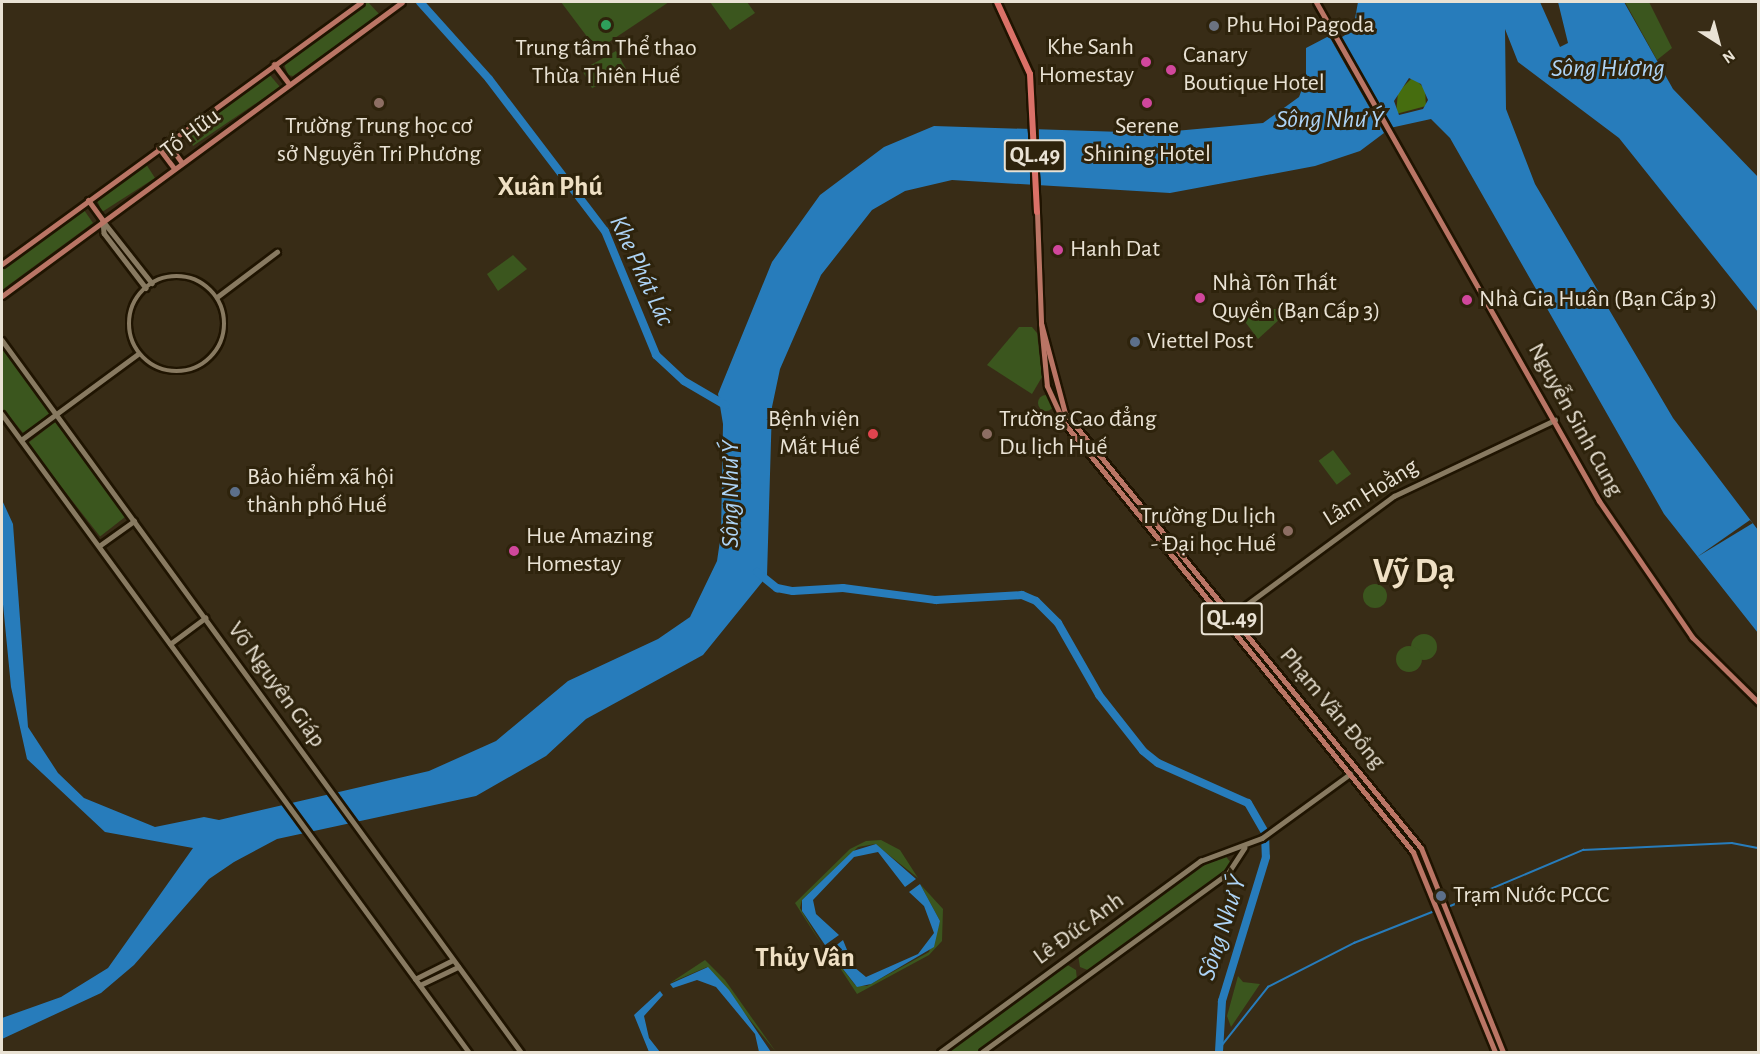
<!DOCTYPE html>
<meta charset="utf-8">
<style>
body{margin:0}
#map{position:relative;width:1760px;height:1054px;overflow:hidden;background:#382c16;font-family:"Alegreya Sans",sans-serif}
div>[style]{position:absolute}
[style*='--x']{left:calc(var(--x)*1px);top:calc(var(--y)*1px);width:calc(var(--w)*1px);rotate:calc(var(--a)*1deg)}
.green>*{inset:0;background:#3b561e;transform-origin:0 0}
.round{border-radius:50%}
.forest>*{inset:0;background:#466d0f}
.water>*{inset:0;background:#277cbb}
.pier>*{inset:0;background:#382c16;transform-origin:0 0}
.stream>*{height:1.5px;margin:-0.75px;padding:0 0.75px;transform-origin:0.75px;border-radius:0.75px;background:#277cbb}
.river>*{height:8px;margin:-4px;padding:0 4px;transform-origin:4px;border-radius:4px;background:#277cbb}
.roads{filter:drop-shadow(2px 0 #1f1401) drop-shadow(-2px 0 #1f1401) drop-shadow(0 2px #1f1401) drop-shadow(0 -2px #1f1401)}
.minor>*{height:4.5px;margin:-2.25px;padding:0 2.25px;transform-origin:2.25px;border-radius:2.25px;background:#887a61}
.minor>.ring{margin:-2.25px;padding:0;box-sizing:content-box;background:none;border:4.5px solid #887a61;border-radius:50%}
.major>*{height:5px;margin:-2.5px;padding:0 2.5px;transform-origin:2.5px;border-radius:2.5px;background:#ba7565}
.highway>*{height:6px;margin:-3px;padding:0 3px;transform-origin:3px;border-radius:3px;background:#db7168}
.dots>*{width:16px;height:16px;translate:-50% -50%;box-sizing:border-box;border:3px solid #2e230c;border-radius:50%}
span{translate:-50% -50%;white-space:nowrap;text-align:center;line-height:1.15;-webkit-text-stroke:6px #2e230c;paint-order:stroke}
.shield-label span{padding:2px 4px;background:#2e230c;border:2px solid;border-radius:4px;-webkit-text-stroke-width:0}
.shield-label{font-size:22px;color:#e9e2d4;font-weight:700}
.poi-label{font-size:24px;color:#e9e2d4}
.left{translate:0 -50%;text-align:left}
.right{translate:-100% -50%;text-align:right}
.street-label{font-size:24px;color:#e9e2d4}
.water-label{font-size:26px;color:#add3f5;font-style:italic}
.quarter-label{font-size:27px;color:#efe0c4;font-weight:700}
.town-label{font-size:36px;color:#efe0c4;font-weight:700}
.frame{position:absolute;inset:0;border:3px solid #e9e2d4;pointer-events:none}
.north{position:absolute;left:1688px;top:12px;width:60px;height:60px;-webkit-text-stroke:4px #2e230c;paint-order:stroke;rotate:144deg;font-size:16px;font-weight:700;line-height:24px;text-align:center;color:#e9e2d4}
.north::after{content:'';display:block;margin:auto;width:21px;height:27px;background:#e9e2d4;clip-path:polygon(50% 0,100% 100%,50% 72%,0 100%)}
</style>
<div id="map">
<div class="green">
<div style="clip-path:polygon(368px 2px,380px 15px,293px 76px,288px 75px,284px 64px)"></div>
<div style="clip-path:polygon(561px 2px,669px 2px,597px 50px)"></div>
<div style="clip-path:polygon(710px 2px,747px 2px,755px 13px,730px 30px)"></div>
<div style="clip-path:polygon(1625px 2px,1649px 2px,1672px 48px,1657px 60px)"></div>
<div style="left:616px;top:51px;width:21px;height:39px;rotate:61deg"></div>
<div style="clip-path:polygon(269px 74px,280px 87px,193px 146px,188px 133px)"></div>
<div style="clip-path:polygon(146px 164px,155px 178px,102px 212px,97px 200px)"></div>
<div style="clip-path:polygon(84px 210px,93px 223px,2px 290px,2px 269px)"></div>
<div style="clip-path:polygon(513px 255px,527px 269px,498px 291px,487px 274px)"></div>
<div style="clip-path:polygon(1292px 308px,1258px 339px,1240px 315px,1242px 311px)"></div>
<div style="clip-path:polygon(1019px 327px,1032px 327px,1037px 333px,1042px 377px,1032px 394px,987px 365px)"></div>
<div style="clip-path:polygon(2px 343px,51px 412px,24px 434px,2px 408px)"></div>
<div class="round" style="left:1038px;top:395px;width:16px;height:16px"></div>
<div style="left:55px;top:422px;width:118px;height:35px;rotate:52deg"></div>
<div style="left:1333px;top:450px;width:30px;height:18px;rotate:53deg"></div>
<div class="round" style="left:1363px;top:584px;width:24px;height:24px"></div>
<div class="round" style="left:1411px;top:634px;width:26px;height:26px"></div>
<div class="round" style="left:1396px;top:646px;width:26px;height:26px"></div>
<div style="clip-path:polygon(881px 840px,900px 850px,918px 878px,875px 844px,858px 847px,802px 900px,800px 908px,822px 945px,795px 903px,850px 849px,866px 841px)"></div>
<div style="clip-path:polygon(1224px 854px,1231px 863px,1227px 871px,1090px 971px,1080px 967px,1078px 955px,1214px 856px)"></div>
<div style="clip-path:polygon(920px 884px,943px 909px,942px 941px,929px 955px,857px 994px,829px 951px,855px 985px,867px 986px,929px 952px,940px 921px)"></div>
<div style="clip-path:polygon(705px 960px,725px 980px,776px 1052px,707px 967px,670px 983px)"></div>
<div style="clip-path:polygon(1066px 964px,1076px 970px,1077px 980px,978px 1052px,944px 1052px)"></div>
<div style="clip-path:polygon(1238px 976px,1243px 982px,1260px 984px,1231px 1027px,1227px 1016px)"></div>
</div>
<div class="forest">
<div style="clip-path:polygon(1413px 77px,1425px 89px,1426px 106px,1396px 114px,1398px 92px)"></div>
</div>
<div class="water">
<div style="clip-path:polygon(evenodd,1358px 2px,1540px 2px,1560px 47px,1568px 43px,1558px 2px,1624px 2px,1673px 89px,1758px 177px,1758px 312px,1619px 138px,1518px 62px,1505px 29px,1506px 109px,1535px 184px,1673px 418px,1758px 530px,1758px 633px,1664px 514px,1450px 138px,1431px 119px,1390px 128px,1339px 39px,1353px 30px,1358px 2px,1409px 78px,1421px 84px,1428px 100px,1423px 109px,1399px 115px,1394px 101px,1409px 78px)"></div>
<div style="clip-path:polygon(1329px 36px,1384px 133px,1360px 151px,1315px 166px,1170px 193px,952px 180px,905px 191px,872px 210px,821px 275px,780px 369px,772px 407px,767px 576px,703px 655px,586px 719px,546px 756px,476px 796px,277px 839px,234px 862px,209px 879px,134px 965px,101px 993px,2px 1039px,2px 1018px,61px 997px,108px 968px,193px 848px,105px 832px,27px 759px,11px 687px,2px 594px,2px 500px,13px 524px,28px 727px,58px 773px,84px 798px,155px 827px,204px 817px,219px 820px,429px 771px,496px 741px,568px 681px,658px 639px,690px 617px,717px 561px,721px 534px,723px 424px,718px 394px,772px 262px,820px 195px,884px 147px,934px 126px,1153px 133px,1263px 123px,1299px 97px,1306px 79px,1306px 48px)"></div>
<div style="clip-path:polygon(876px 844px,916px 879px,905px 887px,878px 852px,854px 857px,813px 900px,816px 914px,839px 935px,825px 945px,802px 911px,802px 900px,853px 851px)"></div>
<div style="clip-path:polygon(920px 884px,940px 921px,934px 947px,871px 984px,857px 987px,829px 951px,843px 940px,854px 967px,866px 977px,918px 954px,934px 933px,924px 906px,909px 892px)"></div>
<div style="clip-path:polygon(708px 967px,729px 990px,771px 1052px,759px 1052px,755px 1034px,716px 987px,697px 980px,673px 988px,670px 984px)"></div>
<div style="clip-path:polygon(660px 991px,663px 995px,644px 1016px,649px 1038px,660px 1052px,649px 1052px,634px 1015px)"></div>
</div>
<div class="pier">
<div style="left:1030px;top:123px;width:9px;height:63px"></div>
<div style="clip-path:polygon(1750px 520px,1753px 523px,1697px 557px)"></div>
</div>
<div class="stream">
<div style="--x:1448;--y:907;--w:147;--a:-22.9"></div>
<div style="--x:1583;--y:850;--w:149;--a:-2.7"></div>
<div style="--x:1732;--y:843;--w:26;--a:11"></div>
<div style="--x:1219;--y:1049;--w:79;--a:-51.7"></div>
<div style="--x:1268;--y:987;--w:97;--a:-27.1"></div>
<div style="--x:1354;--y:943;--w:87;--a:-21.6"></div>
</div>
<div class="river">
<div style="--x:420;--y:2;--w:103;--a:48.1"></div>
<div style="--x:489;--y:79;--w:191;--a:52.7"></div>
<div style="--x:605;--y:231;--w:134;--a:67.6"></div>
<div style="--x:656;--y:355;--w:38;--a:43"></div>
<div style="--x:684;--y:381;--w:48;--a:30.3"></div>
<div style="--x:757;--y:572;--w:26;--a:39"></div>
<div style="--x:777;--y:588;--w:16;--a:11"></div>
<div style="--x:793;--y:591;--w:50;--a:-3.4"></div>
<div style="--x:843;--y:588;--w:94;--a:7.4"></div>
<div style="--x:936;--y:600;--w:86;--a:-3.3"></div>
<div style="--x:1022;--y:595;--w:15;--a:23"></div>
<div style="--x:1036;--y:601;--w:31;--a:45"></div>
<div style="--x:1058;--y:623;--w:83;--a:60.3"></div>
<div style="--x:1099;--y:695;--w:71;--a:51.8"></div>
<div style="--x:1143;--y:751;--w:19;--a:39"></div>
<div style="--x:1158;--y:763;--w:98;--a:24"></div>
<div style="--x:1248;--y:803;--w:34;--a:60"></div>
<div style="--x:1265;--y:833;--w:24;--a:88"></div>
<div style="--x:1266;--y:857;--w:151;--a:107"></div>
<div style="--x:1222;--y:1001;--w:51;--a:93.4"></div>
</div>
<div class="roads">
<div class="minor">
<div style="--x:103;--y:221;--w:12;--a:85"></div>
<div style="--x:104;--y:233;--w:69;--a:52.6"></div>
<div style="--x:103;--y:221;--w:79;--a:51.7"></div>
<div class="ring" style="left:129px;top:276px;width:91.5px;height:91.5px"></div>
<div style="--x:217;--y:297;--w:75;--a:-36.9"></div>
<div style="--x:2;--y:340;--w:881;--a:53.91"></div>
<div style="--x:2;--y:414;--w:791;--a:53.8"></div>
<div style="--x:21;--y:440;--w:145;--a:-36.3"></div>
<div style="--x:99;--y:546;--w:43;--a:-35.5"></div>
<div style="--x:1223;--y:622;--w:212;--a:-36.4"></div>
<div style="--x:1394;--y:496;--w:178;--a:-25.3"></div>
<div style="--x:170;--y:644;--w:44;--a:-36.6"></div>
<div style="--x:415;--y:979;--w:42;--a:-26.6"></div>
<div style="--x:420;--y:985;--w:42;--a:-25.3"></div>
<div style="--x:940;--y:1052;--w:323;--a:-36.3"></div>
<div style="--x:1200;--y:861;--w:66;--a:-20.4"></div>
<div style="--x:1262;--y:838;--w:109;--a:-36"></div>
<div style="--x:982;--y:1052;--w:304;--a:-36"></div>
<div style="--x:1228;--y:873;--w:30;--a:-57"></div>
</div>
<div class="major">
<div style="--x:1316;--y:2;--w:574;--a:60.44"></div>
<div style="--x:1599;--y:501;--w:165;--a:55.6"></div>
<div style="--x:1692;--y:637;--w:93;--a:44.6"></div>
<div style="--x:274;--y:64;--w:25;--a:53"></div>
<div style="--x:166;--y:141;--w:27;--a:54"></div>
<div style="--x:158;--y:147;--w:26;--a:53"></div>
<div style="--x:88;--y:200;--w:26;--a:54"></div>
<div style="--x:1037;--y:212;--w:111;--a:87.9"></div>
<div style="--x:1041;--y:323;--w:93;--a:75.1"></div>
<div style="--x:1065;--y:413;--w:562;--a:50.7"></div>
<div style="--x:1421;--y:848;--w:220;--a:68.1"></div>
<div style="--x:2;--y:264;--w:444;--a:-36.1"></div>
<div style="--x:2;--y:296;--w:496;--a:-36.3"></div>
<div style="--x:1041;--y:323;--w:63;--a:84.6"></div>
<div style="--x:1047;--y:386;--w:41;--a:65.3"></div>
<div style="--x:1064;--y:423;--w:553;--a:50.87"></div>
<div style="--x:1413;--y:852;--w:216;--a:67.7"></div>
</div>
<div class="highway">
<div style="--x:997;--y:2;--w:79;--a:65.4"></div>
<div style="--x:1030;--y:74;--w:138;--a:87.1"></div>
</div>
</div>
<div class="dots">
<div style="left:606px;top:25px;background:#2e9e5b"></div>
<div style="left:1214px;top:26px;background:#6b7280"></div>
<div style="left:1146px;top:62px;background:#d1479c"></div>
<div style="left:1171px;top:70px;background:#d1479c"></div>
<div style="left:379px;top:103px;background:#8d6e63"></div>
<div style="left:1147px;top:103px;background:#d1479c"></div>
<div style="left:1058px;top:250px;background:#d1479c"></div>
<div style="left:1200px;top:298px;background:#d1479c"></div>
<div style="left:1467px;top:300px;background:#d1479c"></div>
<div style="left:1135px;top:342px;background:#5c6f8a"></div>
<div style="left:873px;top:434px;background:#e0444e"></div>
<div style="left:987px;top:434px;background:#8d6e63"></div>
<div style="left:235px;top:492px;background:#5c6f8a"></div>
<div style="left:1288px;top:531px;background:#8d6e63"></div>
<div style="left:514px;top:551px;background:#d1479c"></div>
<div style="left:1441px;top:896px;background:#5c6f8a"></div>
</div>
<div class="shield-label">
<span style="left:1035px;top:156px">QL.49</span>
<span style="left:1232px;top:619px">QL.49</span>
</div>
<div class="poi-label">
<span class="left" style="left:1226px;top:26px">Phu Hoi Pagoda</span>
<span class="right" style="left:1134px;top:62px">Khe Sanh<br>Homestay</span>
<span style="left:606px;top:63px">Trung tâm Thể thao<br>Thừa Thiên Huế</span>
<span class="left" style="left:1183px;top:70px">Canary<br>Boutique Hotel</span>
<span style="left:379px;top:141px">Trường Trung học cơ<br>sở Nguyễn Tri Phương</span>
<span style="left:1147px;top:141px">Serene<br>Shining Hotel</span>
<span class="left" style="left:1070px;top:250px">Hanh Dat</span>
<span class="left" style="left:1212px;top:298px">Nhà Tôn Thất<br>Quyền (Bạn Cấp 3)</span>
<span class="left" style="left:1479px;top:300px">Nhà Gia Huân (Bạn Cấp 3)</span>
<span class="left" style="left:1147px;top:342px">Viettel Post</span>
<span class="right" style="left:860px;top:434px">Bệnh viện<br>Mắt Huế</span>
<span class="left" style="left:999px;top:434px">Trường Cao đẳng<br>Du lịch Huế</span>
<span class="left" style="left:247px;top:492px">Bảo hiểm xã hội<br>thành phố Huế</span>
<span class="right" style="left:1276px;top:531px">Trường Du lịch<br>- Đại học Huế</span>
<span class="left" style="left:526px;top:551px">Hue Amazing<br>Homestay</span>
<span class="left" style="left:1453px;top:896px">Trạm Nước PCCC</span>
</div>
<div class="street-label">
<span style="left:191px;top:134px;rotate:-37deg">Tố Hữu</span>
<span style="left:1575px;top:420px;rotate:61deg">Nguyễn Sinh Cung</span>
<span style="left:1371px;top:493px;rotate:-32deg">Lâm Hoằng</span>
<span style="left:276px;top:685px;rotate:54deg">Võ Nguyên Giáp</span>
<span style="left:1332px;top:709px;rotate:50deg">Phạm Văn Đồng</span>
<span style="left:1079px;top:929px;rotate:-36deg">Lê Đức Anh</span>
</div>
<div class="water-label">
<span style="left:1608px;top:69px">Sông Hương</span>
<span style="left:1330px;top:120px">Sông Như Ý</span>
<span style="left:641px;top:271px;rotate:65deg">Khe Phát Lác</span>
<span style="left:731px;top:494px;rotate:-90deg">Sông Như Ý</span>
<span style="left:1223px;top:928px;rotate:-72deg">Sông Như Ý</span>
</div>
<div class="quarter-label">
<span style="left:550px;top:187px">Xuân Phú</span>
<span style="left:805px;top:958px">Thủy Vân</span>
</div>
<div class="town-label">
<span style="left:1414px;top:572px">Vỹ Dạ</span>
</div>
<div class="frame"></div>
<div class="north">N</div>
</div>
